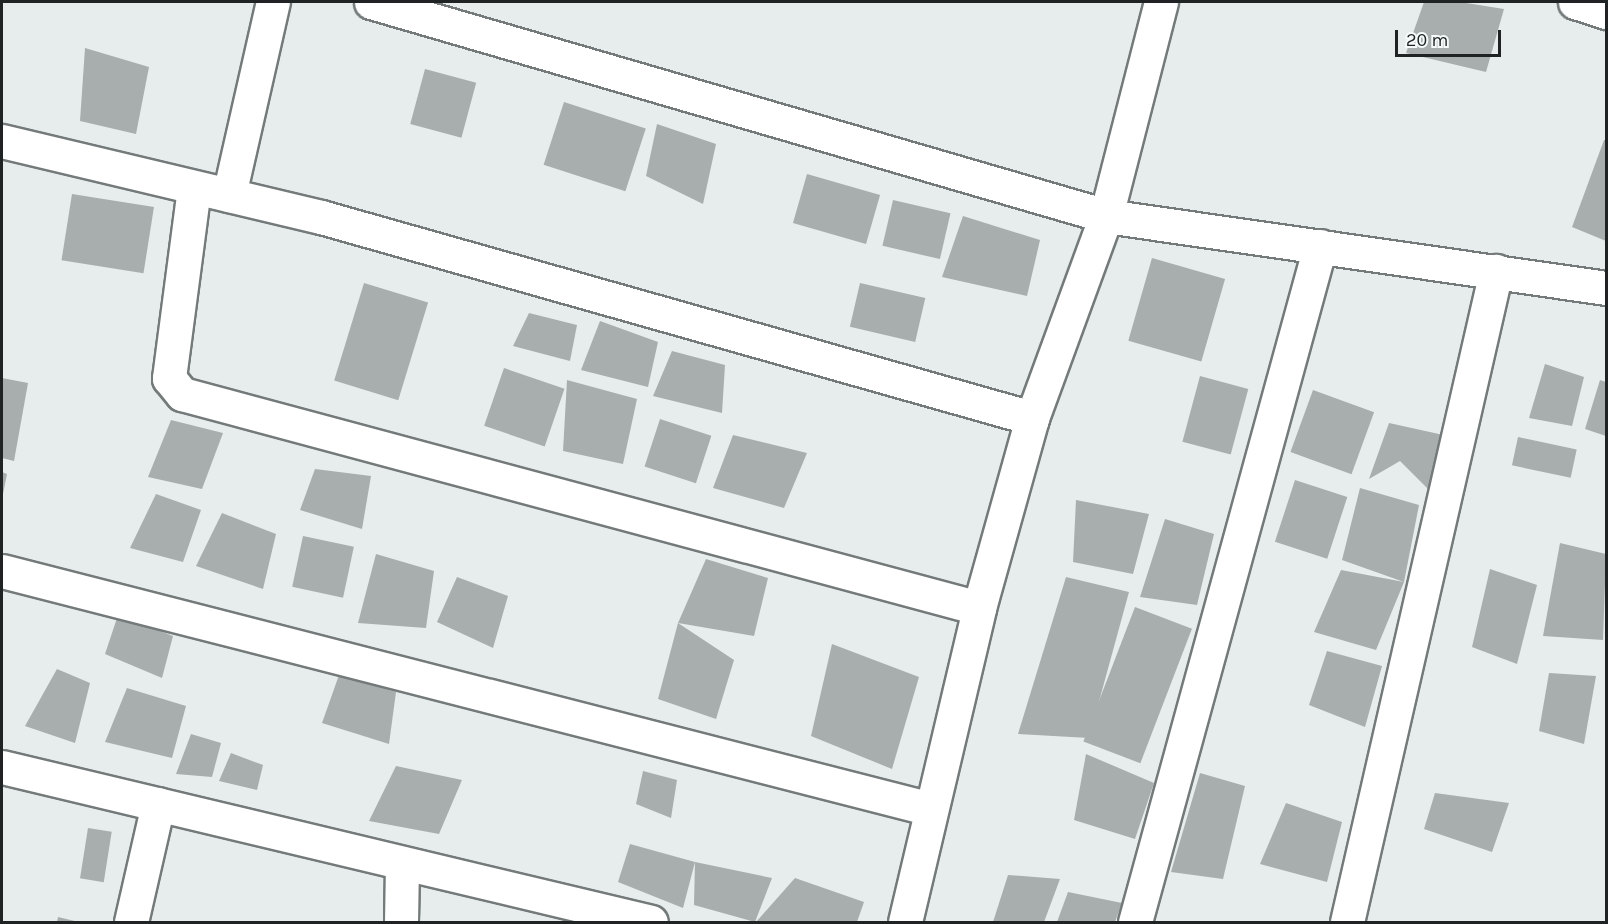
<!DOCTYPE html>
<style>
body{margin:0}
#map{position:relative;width:1608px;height:924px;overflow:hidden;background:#e7eded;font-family:Karla,sans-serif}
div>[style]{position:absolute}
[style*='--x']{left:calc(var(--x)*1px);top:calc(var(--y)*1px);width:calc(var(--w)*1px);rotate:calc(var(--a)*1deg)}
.building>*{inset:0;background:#a8aeae;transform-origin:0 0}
.roads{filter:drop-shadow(2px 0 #747a7a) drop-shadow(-2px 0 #747a7a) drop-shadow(0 2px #747a7a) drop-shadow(0 -2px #747a7a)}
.street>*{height:33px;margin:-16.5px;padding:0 16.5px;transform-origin:16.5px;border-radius:16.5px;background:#fff}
span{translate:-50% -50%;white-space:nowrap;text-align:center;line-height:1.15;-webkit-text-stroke:6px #f5fbfb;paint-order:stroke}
.frame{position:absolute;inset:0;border:3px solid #202323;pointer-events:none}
.scale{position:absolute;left:1395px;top:30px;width:106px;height:27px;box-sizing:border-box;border:3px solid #202323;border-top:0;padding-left:8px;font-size:18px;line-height:21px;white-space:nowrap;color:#202323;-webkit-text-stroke:4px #f5fbfb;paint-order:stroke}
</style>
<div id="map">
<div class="building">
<div style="clip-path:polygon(1424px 2px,1460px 2px,1504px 9px,1486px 72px,1406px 53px)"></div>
<div style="clip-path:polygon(85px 48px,149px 67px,136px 134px,80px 121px)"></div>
<div style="left:425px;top:69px;width:53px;height:57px;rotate:15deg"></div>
<div style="left:564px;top:102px;width:86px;height:66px;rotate:18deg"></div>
<div style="clip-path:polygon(657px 124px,716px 144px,703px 204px,646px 176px)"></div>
<div style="clip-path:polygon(1604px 140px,1606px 140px,1606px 241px,1572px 227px)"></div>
<div style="left:807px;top:174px;width:76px;height:51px;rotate:16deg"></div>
<div style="left:72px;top:194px;width:83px;height:67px;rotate:9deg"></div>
<div style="left:893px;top:200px;width:59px;height:47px;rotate:13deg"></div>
<div style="clip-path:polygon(963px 216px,1040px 240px,1027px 296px,942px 277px)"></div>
<div style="left:1152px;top:258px;width:76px;height:86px;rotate:16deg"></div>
<div style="left:364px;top:283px;width:67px;height:102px;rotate:17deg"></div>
<div style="left:860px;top:283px;width:67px;height:45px;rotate:13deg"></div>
<div style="clip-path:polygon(529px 313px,577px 325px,570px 361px,513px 346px)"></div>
<div style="clip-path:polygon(600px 321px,658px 342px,648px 387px,581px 370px)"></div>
<div style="clip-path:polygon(672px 351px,725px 365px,722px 413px,653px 396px)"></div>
<div style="clip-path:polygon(1545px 364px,1584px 377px,1572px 426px,1529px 418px)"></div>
<div style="left:504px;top:368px;width:64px;height:61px;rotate:19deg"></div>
<div style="left:1200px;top:376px;width:50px;height:68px;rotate:15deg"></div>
<div style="clip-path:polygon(2px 378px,28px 383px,14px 461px,2px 458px)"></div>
<div style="clip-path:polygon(567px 380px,637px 399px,623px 464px,563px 451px)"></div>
<div style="clip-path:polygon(1600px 380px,1606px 382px,1606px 436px,1585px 429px)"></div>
<div style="left:1313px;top:390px;width:65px;height:66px;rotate:20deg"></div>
<div style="left:660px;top:419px;width:54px;height:50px;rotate:18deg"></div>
<div style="clip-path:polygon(171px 420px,223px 433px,202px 489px,148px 477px)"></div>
<div style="clip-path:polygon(1389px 423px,1448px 436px,1429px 490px,1400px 461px,1369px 479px)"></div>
<div style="clip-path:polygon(733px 435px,807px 453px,784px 508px,713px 488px)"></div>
<div style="left:1518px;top:437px;width:60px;height:29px;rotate:12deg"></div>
<div style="clip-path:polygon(315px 469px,371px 476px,362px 529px,300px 510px)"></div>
<div style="clip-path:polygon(2px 472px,7px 474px,3px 494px,2px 494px)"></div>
<div style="left:1295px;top:480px;width:55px;height:65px;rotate:18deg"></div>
<div style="clip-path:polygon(1360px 488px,1419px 505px,1404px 582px,1376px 650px,1314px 632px,1341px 570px,1404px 582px,1342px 560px)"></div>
<div style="clip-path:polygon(156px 494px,201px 510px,183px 562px,130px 548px)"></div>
<div style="clip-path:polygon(1076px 500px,1149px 514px,1133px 574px,1073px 562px)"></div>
<div style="clip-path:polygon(222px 513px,276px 534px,263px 589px,196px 566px)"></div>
<div style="clip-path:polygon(1165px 519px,1214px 534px,1197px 605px,1140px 597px)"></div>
<div style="left:303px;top:536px;width:52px;height:52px;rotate:12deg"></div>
<div style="clip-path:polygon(1560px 543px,1606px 554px,1603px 640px,1543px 636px)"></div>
<div style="clip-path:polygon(376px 554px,434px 571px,426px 628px,358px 623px)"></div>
<div style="clip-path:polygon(706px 559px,768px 578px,754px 636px,678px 623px)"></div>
<div style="clip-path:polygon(1490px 569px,1537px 585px,1517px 664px,1472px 647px)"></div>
<div style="clip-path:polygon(457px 577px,508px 596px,493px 648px,437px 622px)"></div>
<div style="clip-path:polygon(1066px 577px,1129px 592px,1089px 738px,1018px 734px)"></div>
<div style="left:1135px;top:607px;width:61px;height:144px;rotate:21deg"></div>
<div style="clip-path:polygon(118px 615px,173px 636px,162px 678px,105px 654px)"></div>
<div style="clip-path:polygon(678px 623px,734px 660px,716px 719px,658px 699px)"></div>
<div style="clip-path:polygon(832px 644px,919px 677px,892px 769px,811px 736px)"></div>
<div style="clip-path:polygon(1327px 651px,1382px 666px,1365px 727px,1309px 705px)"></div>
<div style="clip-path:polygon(57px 669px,90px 683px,75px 743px,25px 726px)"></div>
<div style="clip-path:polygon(1549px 673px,1596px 676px,1584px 744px,1539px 731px)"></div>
<div style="clip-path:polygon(339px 675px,396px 692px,389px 744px,322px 723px)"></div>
<div style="clip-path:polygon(127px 688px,186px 706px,172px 758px,105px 742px)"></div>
<div style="clip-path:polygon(191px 734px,221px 743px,212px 777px,176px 774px)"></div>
<div style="clip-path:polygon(231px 753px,263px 765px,257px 790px,219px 781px)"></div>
<div style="clip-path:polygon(1086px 754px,1154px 783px,1135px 839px,1074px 820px)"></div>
<div style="clip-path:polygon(396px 766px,462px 780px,439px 834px,369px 821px)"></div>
<div style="clip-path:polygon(643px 771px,677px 780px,671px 818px,636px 804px)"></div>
<div style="clip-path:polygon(1200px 773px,1245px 786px,1223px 879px,1171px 872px)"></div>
<div style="clip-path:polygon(1435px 793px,1509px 803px,1492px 852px,1424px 829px)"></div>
<div style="clip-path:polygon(1286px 803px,1342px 822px,1327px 882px,1260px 864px)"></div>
<div style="left:88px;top:828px;width:24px;height:51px;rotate:9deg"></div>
<div style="clip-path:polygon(630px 844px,695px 862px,683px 908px,618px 882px)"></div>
<div style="clip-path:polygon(695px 862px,772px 878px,755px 922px,694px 905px)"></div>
<div style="clip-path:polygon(1008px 875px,1060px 879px,1044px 922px,993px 922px)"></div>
<div style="clip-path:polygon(795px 878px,864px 902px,857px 922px,756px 922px)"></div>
<div style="clip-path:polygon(1068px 892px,1122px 903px,1115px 922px,1057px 922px)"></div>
<div style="clip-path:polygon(58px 917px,79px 922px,57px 922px)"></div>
</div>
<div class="roads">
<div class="street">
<div style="--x:371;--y:2;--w:766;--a:16.23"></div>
<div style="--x:1106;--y:216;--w:505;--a:8.19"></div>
<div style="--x:1575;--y:2;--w:33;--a:18"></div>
<div style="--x:2;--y:141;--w:328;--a:13.4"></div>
<div style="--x:321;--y:217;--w:739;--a:15.79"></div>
<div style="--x:194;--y:188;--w:192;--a:97.5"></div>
<div style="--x:169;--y:378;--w:21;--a:51"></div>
<div style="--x:182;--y:394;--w:825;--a:15.03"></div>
<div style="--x:229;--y:195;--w:198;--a:-77.2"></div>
<div style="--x:2;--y:571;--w:959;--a:14.37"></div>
<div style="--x:2;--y:767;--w:667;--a:13.43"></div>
<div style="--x:131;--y:922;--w:121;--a:-77.1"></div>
<div style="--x:401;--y:922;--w:59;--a:-89"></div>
<div style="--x:905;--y:922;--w:323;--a:-76.7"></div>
<div style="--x:979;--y:608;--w:197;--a:-74.4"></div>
<div style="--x:1032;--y:418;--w:215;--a:-69.9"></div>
<div style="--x:1106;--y:216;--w:221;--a:-75.6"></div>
<div style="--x:1135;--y:922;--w:701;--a:-74.69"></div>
<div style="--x:1347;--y:922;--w:668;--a:-77.11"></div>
</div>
</div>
<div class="frame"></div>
<div class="scale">20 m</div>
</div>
